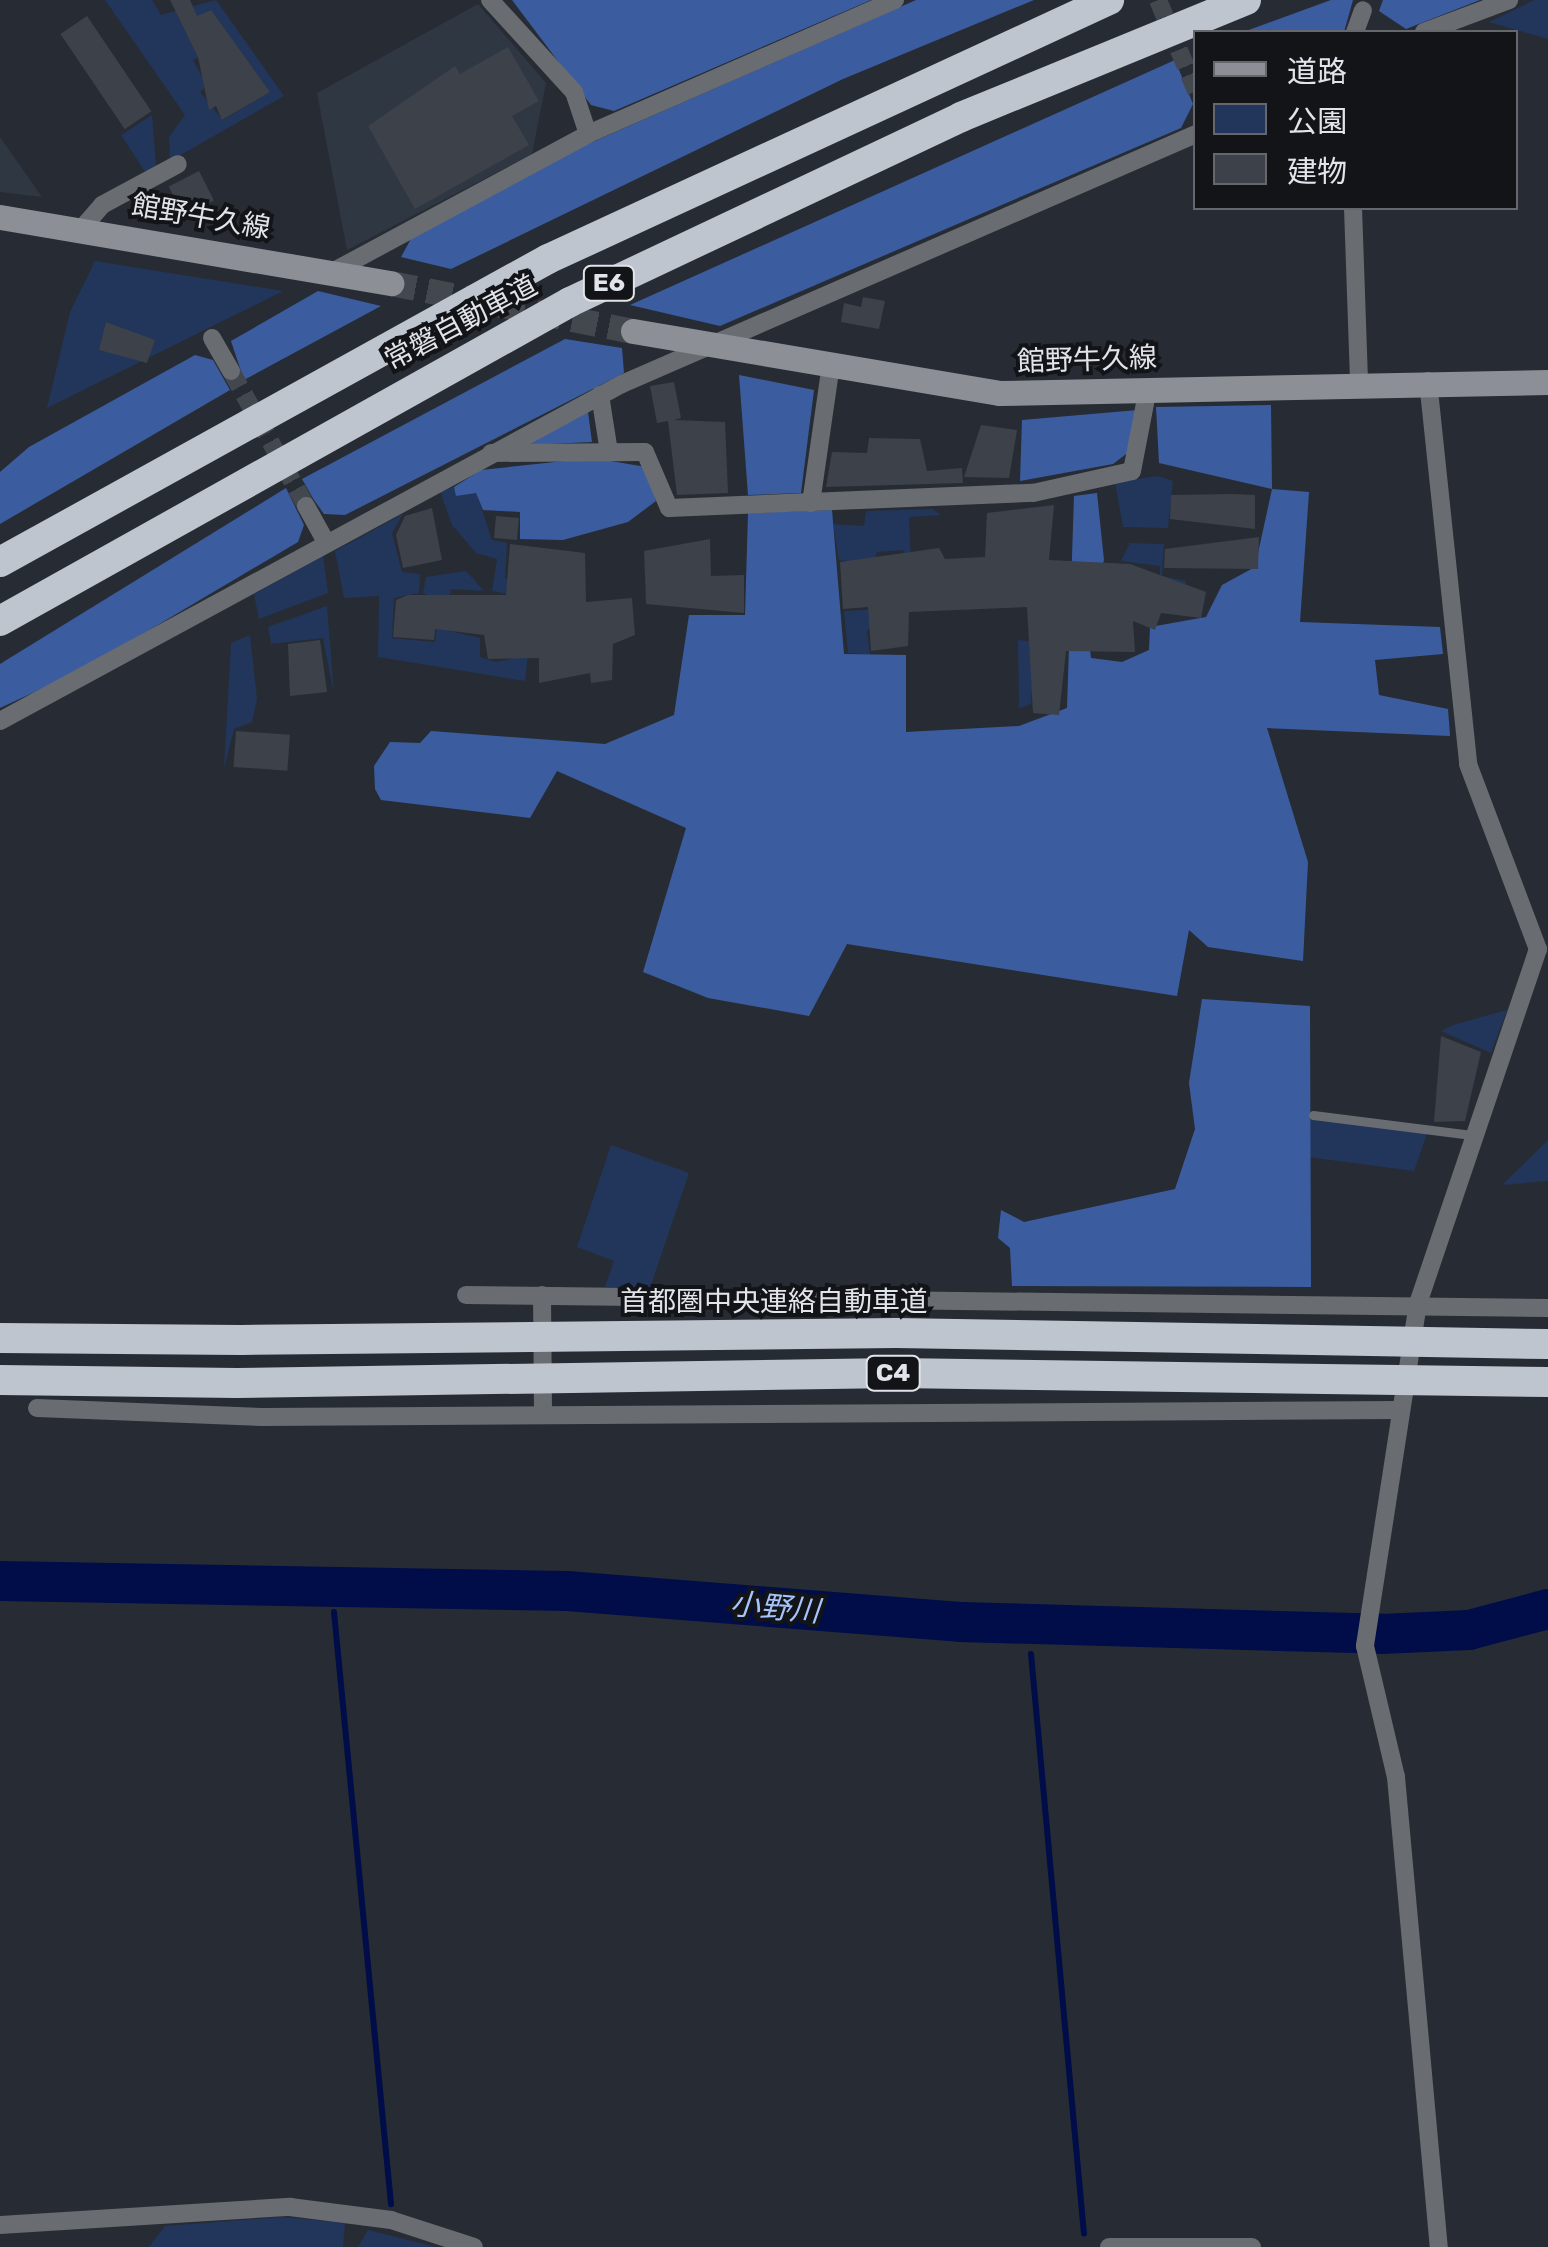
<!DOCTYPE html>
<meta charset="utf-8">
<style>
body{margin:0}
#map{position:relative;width:1548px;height:2247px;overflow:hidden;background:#272c34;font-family:Rubik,"Noto Sans JP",sans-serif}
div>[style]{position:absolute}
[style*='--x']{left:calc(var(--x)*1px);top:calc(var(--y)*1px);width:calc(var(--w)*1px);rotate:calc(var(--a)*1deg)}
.built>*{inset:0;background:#2f3743}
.green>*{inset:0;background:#22355a}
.forest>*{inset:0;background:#3b5d9f}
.stream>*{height:6px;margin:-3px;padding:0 3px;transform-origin:3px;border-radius:3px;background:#000d49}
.river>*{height:40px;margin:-20px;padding:0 20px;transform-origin:20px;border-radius:20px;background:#000d49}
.building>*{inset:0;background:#3c414a;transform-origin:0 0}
.street-tunnel>*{height:18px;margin-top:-9px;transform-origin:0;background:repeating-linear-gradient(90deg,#43484f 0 18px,transparent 0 27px)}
.secondary-tunnel>*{height:25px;margin-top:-12.5px;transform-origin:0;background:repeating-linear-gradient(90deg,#43484f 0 25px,transparent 0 37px)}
.lane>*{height:9px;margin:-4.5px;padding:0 4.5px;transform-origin:4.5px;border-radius:4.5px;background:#696c70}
.street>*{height:18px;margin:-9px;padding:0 9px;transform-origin:9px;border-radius:9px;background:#696c70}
.secondary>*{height:25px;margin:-12.5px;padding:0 12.5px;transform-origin:12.5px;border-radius:12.5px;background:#8c9096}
.highway>*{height:30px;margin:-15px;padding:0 15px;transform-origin:15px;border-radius:15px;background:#bec5cf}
.highway-bridge>*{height:30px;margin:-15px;padding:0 15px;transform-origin:15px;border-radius:15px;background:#bec5cf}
span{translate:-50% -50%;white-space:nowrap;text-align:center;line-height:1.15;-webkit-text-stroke:8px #121418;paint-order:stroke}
.shield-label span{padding:2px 8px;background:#121418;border:2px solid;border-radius:8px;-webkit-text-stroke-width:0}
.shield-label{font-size:25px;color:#e1e4ea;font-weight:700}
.street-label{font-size:28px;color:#e1e4ea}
.water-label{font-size:30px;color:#a6c4fc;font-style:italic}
.legend{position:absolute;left:1193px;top:30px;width:325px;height:180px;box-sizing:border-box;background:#121418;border:2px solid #65676c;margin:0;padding:12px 18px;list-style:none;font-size:30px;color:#e1e4ea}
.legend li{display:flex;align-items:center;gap:20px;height:50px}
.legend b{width:50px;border:2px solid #65676c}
</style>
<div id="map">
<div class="built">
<div style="clip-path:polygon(478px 4px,546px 83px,532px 154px,347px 250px,317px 93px)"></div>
<div style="clip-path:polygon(0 137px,42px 197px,0 192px)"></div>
</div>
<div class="green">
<div style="clip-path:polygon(evenodd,105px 0,152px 0,161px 15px,216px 0,284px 96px,170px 161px,169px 137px,185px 115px,105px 0,210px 10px,270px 92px,223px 120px,200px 92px,207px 86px,193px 60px,221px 47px,182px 24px,210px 10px)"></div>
<div style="clip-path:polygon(1534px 0,1548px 0,1548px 39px,1489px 22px)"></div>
<div style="clip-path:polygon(152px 115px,156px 166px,146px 173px,121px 135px)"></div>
<div style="clip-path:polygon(95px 261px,283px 291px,47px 408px,70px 312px)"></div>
<div style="clip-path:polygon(1158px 476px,1173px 481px,1168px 528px,1123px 527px,1115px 482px)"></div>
<div style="clip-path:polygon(454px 487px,457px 496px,476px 492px,492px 540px,507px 543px,505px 579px,536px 581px,519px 596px,492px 591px,497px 559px,476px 553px,452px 525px,440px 491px)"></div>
<div style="clip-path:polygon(933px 509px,941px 515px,909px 517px,913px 612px,904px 550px,877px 552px,872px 564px,839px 560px,833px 524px,864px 526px,866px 511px)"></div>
<div style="clip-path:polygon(403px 514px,392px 533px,402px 572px,420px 574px,419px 593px,394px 598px,392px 638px,435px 642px,439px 601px,423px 593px,426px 577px,466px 571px,484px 591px,451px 589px,441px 629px,480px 638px,480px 657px,496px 662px,511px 659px,516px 628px,531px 629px,525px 681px,378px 657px,379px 596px,344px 598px,335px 551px)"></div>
<div style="clip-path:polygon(1130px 543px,1164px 544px,1162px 576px,1186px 581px,1182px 613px,1160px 595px,1160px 566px,1121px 561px)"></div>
<div style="clip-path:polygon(323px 556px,328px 593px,259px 619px,254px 594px)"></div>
<div style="clip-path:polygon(327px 606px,334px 694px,323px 638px,271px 644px,268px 627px)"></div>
<div style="clip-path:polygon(883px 609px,867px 631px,870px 655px,848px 653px,844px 611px)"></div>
<div style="clip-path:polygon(250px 635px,257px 699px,252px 722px,234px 729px,224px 768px,231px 643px)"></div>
<div style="clip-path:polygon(1018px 640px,1035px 642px,1031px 704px,1019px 708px)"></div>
<div style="clip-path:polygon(1507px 1010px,1491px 1053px,1441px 1031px,1453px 1025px)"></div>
<div style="clip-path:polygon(1308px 1119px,1429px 1128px,1414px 1171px,1308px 1157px)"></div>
<div style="clip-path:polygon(1548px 1140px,1548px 1181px,1502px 1185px)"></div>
<div style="clip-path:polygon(611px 1145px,689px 1173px,650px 1288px,605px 1287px,614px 1261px,577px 1247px)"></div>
<div style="clip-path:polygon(282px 2217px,345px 2223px,343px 2247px,149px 2247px,165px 2226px)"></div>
<div style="clip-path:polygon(368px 2230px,436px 2247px,437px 2247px,358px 2247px)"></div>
</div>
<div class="forest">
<div style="clip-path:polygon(512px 0,871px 0,614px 111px,591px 105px)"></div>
<div style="clip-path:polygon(916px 0,1034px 0,843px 79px,451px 269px,401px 257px,412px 237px,563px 155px)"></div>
<div style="clip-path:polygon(1331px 0,1353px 0,1344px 32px,1243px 32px)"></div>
<div style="clip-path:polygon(1383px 0,1480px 0,1406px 29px,1379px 11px)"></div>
<div style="clip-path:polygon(1175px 60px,1193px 104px,1181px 128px,720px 326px,630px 305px)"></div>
<div style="clip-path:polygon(318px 291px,381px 306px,244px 380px,231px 341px)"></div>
<div style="clip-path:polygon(565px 339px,622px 348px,624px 373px,345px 515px,324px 514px,314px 500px,302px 479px)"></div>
<div style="clip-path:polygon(195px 355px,213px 360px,230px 390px,0 524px,0 472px,29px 447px)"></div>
<div style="clip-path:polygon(739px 375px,814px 390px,801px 493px,748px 495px)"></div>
<div style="clip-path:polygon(1271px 405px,1272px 489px,1309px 492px,1300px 622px,1440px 627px,1443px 654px,1375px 660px,1379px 695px,1448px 709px,1450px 736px,1267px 728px,1308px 862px,1303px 961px,1208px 947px,1189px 930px,1177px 996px,847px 944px,809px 1016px,708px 998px,643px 972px,686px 828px,557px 771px,530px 818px,381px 800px,375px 789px,374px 766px,390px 742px,420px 743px,431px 731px,605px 744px,674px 715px,689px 615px,745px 615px,748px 513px,832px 510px,844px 654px,906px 655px,906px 732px,1019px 726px,1067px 708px,1074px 496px,1097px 493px,1104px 560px,1087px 620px,1091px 658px,1122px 662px,1149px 650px,1150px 627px,1206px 617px,1222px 585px,1255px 567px,1272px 489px,1159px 463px,1156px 407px)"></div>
<div style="clip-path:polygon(1138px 410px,1130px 451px,1113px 464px,1020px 481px,1022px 420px)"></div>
<div style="clip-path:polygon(588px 412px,592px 442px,526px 445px)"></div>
<div style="clip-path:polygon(593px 458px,646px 467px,656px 501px,628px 522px,563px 540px,520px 539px,520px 512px,483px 510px,476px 493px,456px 496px,454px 487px,481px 470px)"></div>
<div style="clip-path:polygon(286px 488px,304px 525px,298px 542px,80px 671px,0 708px,0 664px)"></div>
<div style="clip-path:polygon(1202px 999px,1310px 1006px,1311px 1287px,1012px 1286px,1010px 1248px,998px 1238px,1001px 1210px,1024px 1222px,1175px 1189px,1195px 1129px,1189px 1083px)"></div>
</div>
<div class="stream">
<div style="--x:330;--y:1583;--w:5;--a:79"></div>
<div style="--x:334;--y:1612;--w:595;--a:84.5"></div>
<div style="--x:1031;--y:1654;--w:582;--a:84.78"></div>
</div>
<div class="river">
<div style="--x:0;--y:1581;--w:567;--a:1.01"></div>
<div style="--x:567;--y:1591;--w:394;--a:4.5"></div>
<div style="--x:960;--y:1622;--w:422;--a:1.6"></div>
<div style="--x:1382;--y:1634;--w:87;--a:-2.6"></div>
<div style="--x:1469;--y:1630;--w:82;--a:-14.9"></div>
</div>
<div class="building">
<div style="clip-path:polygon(170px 0,190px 0,197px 16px,211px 10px,270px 92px,222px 120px,216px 106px,209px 110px,198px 57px)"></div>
<div style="left:87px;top:16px;width:115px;height:32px;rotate:56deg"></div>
<div style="clip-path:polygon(508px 47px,539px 101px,512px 116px,529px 145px,415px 209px,368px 126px,455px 66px,460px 74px)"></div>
<div style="left:199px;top:171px;width:33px;height:34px;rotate:63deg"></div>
<div style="clip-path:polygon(863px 297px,885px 301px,879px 329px,841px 322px,844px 303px,861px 307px)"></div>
<div style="clip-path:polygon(106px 322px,155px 340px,147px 363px,99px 350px)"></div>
<div style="clip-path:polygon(674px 382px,681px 418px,674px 420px,725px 422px,728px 493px,677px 495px,668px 421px,657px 423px,650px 386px)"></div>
<div style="clip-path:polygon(981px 425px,1017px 430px,1009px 478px,964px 477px)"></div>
<div style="clip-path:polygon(869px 438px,920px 439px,927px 471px,962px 468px,963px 483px,826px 487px,832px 452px,867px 453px)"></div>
<div style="clip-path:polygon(1232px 494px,1255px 495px,1255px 529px,1170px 519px,1171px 495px)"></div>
<div style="clip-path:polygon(1054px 505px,1049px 560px,1130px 564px,1206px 592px,1201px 618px,1161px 613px,1155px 630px,1133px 621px,1135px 652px,1066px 651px,1059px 715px,1033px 713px,1027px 607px,909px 612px,908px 646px,871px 651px,868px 607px,843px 609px,840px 562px,939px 548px,945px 559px,985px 557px,987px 513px)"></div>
<div style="clip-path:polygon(432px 508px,442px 560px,403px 568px,396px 535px,405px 516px)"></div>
<div style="left:496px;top:516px;width:23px;height:22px;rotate:5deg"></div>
<div style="clip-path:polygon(1259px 537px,1258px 569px,1164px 568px,1165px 549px)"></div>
<div style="clip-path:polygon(710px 539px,711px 576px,744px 575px,744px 613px,646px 604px,644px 551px)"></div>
<div style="clip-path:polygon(510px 544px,585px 553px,586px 602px,632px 598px,635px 635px,613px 644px,612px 680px,591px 683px,590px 673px,539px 683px,539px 658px,488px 659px,484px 635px,435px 629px,434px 640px,393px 637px,396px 600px,408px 595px,506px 595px)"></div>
<div style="clip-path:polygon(320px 640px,327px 692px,290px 696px,288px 644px)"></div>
<div style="left:236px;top:731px;width:54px;height:36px;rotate:4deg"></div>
<div style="clip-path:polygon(1441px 1036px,1481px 1052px,1465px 1121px,1434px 1122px)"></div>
</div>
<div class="street-tunnel">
<div style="--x:1158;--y:0;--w:99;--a:67.3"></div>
<div style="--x:231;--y:371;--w:154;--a:60.9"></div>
</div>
<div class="secondary-tunnel">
<div style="--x:391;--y:283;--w:247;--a:11.2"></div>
</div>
<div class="lane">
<div style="--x:1313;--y:1115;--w:160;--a:7.2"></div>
</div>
<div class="street">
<div style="--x:490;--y:0;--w:125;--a:47.6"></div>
<div style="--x:574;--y:92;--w:44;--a:71.6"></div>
<div style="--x:1355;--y:32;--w:23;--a:-70"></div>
<div style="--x:1424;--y:32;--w:91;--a:-20.6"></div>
<div style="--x:1353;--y:208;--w:173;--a:88"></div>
<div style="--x:84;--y:226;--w:28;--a:-49"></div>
<div style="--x:102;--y:205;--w:86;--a:-28.3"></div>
<div style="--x:334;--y:271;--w:289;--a:-28.3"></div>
<div style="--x:588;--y:134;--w:335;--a:-23.6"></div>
<div style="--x:212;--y:338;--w:38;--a:60"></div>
<div style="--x:1428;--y:381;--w:385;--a:84"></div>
<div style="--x:1468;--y:764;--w:198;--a:69.3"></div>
<div style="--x:1538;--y:949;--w:374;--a:108.7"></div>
<div style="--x:1418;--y:1303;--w:347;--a:98.8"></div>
<div style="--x:1365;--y:1646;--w:135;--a:76.7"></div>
<div style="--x:1396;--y:1777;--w:472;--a:84.8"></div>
<div style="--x:600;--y:395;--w:58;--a:81"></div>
<div style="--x:491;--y:453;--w:154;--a:-0.4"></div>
<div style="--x:645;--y:452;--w:61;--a:66.8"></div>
<div style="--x:669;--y:508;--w:364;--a:-2.4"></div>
<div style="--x:1033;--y:493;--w:101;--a:-12.5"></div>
<div style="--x:1132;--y:471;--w:85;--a:-79.1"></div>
<div style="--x:811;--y:503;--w:133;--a:-81.8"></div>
<div style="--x:306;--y:506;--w:39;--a:61"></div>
<div style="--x:0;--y:721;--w:707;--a:-28.45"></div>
<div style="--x:622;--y:384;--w:626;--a:-23.54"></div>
<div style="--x:466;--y:1295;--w:1082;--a:0.69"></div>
<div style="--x:542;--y:1295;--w:117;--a:89.5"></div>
<div style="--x:37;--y:1408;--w:225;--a:2.3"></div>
<div style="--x:262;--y:1417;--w:1136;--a:-0.35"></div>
<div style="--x:0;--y:2225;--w:291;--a:-3.6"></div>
<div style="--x:290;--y:2207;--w:102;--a:7.3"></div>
<div style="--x:391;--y:2220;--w:87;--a:18"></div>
<div style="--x:1109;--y:2247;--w:143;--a:0"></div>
</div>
<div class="secondary">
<div style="--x:0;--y:217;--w:397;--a:9.6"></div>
<div style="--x:633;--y:331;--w:371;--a:9.6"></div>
<div style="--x:999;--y:393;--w:549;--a:-1.15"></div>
</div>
<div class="highway">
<div style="--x:0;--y:562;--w:626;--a:-28.94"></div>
<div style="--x:548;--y:259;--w:618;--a:-24.78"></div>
<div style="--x:0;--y:621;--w:653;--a:-29.23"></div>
<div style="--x:570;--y:302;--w:433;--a:-25.3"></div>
<div style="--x:961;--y:117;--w:308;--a:-22.3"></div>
<div style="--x:0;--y:1338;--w:241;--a:0.5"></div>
<div style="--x:0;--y:1380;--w:237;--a:0.7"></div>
</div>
<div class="highway-bridge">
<div style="--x:241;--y:1340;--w:655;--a:-0.61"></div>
<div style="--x:896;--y:1333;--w:652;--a:0.97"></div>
<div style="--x:237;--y:1383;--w:659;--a:-0.87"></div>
<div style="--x:896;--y:1373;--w:652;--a:0.79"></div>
</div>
<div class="shield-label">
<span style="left:609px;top:283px">E6</span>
<span style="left:893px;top:1373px">C4</span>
</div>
<div class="street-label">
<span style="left:201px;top:217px;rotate:10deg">館野牛久線</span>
<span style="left:461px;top:323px;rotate:-28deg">常磐自動車道</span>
<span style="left:1087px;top:360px;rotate:-2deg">館野牛久線</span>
<span style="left:774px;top:1302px">首都圏中央連絡自動車道</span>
</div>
<div class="water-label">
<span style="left:775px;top:1608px;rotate:5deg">小野川</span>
</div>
<ul class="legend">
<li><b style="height:12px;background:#8c9096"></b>道路</li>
<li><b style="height:28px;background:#22355a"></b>公園</li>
<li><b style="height:28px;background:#3c414a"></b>建物</li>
</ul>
</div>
